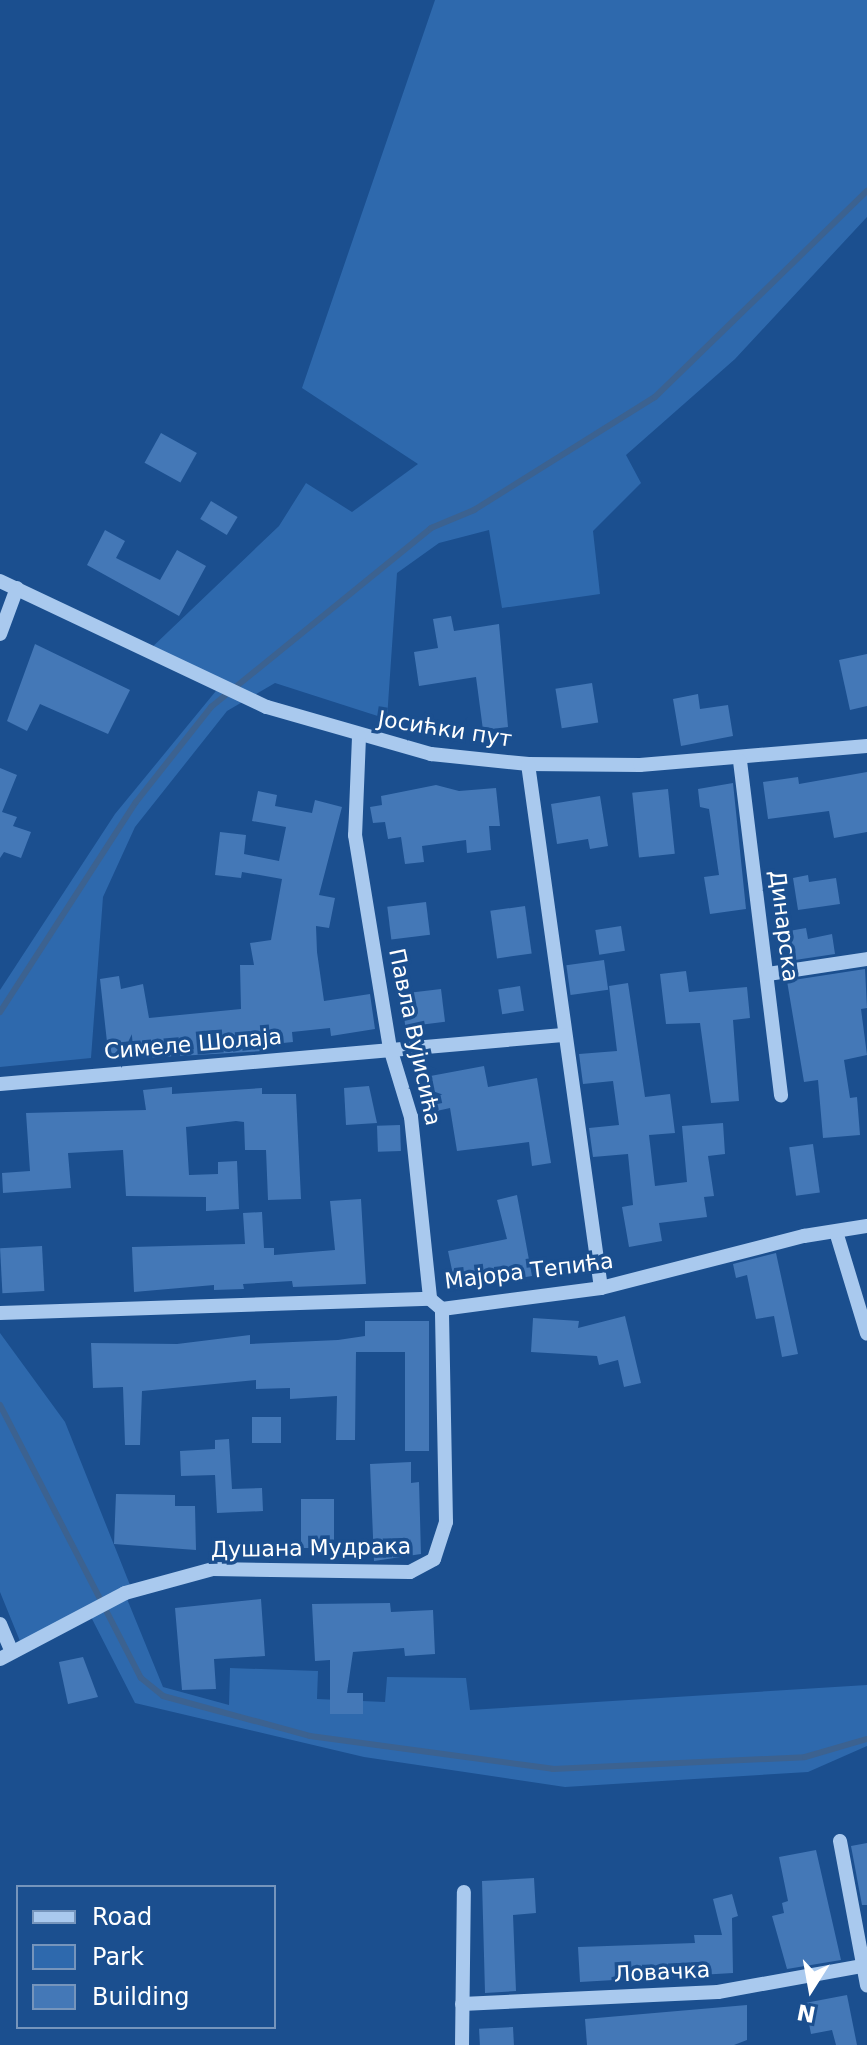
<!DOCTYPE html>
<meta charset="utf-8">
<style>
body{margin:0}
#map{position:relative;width:867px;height:2045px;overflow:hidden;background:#1b4f8f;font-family:"DejaVu Sans",sans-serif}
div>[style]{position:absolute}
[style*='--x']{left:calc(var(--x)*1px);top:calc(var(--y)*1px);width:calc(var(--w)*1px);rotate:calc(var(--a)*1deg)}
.green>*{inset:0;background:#2e69ad}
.stream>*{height:6px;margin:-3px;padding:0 3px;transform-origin:3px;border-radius:3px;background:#3c6290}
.building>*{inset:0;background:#4478b7;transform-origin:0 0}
.minor>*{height:14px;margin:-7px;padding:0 7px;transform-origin:7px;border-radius:7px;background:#a9c9ee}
span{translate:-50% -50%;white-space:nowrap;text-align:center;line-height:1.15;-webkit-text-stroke:7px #1b4f8f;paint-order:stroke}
.street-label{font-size:22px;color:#fff}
.legend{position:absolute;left:16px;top:1885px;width:260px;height:144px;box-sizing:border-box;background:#1b4f8f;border:2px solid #7695bc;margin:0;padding:10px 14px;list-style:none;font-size:24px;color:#fff}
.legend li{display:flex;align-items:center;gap:16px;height:40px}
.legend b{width:40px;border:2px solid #7695bc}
.north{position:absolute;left:771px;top:1949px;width:80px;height:80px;-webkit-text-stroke:6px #1b4f8f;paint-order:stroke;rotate:191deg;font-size:22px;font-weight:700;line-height:32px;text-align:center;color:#fff}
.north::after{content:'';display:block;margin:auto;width:28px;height:36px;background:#fff;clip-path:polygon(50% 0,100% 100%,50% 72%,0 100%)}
</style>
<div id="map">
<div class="green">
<div style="clip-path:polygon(435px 0,867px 0,867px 217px,735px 359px,626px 455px,641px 483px,593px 531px,600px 594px,502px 608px,489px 530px,439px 543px,397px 573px,387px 719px,275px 683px,227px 711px,135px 827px,103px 897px,91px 1058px,0 1067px,0 990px,115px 814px,220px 686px,147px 652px,279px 526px,306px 483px,352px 512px,418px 464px,302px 388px)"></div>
<div style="clip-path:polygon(0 1333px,65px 1422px,132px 1590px,125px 1594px,163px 1687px,229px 1705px,230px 1668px,318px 1671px,317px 1699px,385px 1702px,387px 1677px,466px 1678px,470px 1710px,867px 1685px,867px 1746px,808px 1772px,565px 1787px,364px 1757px,135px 1703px,89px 1613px,22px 1646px,0 1592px)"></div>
</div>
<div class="stream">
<div style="--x:0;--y:1012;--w:250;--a:-57.1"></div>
<div style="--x:136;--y:802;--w:121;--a:-51.7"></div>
<div style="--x:211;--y:707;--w:284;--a:-39.1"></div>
<div style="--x:431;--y:528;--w:47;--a:-22.7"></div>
<div style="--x:474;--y:510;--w:213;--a:-32"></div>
<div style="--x:655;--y:397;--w:296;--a:-44.2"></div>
<div style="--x:0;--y:1405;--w:307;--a:62.7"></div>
<div style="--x:141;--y:1678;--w:28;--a:39"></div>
<div style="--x:163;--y:1696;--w:152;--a:15.2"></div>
<div style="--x:310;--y:1736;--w:245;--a:7.7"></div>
<div style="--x:553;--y:1769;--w:252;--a:-2.7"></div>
<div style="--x:805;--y:1757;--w:65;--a:-16.2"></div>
</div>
<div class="building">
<div style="left:161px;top:433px;width:41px;height:34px;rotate:29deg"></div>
<div style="left:211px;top:501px;width:31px;height:21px;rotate:31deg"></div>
<div style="clip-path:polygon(105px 530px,125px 541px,116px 558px,160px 580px,177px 550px,206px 566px,179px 616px,87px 565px)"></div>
<div style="clip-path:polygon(451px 616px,454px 631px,499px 624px,508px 727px,483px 730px,476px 677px,419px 686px,414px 652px,438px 648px,433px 619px)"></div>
<div style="clip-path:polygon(35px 644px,130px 690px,108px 734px,40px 704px,27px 731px,7px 721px)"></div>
<div style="clip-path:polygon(867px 654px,867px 706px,850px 710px,839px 660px)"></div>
<div style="left:592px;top:683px;width:40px;height:37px;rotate:81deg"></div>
<div style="clip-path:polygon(698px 694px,700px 709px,728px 705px,733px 736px,681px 746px,673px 699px)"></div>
<div style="clip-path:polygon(0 768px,17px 775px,2px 812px,17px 817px,13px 826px,31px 832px,21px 858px,4px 852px,0 858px)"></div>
<div style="clip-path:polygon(867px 772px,867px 832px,834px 838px,829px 811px,768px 819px,763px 782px,798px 777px,799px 784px)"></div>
<div style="clip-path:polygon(733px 783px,746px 909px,710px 914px,704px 877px,719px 875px,709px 809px,700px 807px,698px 789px)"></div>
<div style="clip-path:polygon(436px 785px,459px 791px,496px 788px,500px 826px,489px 826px,491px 850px,467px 853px,466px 840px,422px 846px,424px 862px,405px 864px,401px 837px,388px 839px,385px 822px,373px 823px,370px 807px,382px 805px,381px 796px)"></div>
<div style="left:668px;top:789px;width:65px;height:36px;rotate:84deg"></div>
<div style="clip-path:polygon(258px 791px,277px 795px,275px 806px,312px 813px,315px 800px,342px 807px,319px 895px,335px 898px,329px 928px,316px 926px,317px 952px,324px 1001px,370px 994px,375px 1029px,331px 1036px,330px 1028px,292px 1032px,293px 1042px,263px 1045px,263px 1051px,109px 1060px,100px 979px,119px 976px,121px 989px,143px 984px,149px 1018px,241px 1009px,240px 965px,254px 965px,250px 943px,271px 940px,282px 879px,242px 872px,241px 878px,215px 875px,220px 832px,246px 835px,244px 854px,279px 861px,286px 827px,252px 821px)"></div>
<div style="clip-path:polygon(600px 796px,608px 846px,590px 849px,588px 839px,557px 844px,551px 804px)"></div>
<div style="clip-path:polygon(808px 875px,809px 882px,836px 878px,840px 904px,798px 910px,793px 878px)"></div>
<div style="left:426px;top:902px;width:33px;height:39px;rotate:83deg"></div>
<div style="left:525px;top:906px;width:48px;height:35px;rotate:82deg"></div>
<div style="left:621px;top:926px;width:25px;height:26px;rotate:81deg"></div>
<div style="clip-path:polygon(806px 928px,808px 939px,832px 934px,835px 954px,795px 960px,789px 931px)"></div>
<div style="left:604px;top:960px;width:30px;height:38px;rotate:82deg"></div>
<div style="clip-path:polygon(865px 969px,867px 1008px,861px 1009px,867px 1055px,844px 1060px,850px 1098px,857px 1097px,860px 1135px,823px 1138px,818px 1080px,804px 1082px,787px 981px)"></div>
<div style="clip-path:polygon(686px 971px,689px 992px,747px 987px,750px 1018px,733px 1020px,739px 1101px,711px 1103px,700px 1023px,666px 1024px,660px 974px)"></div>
<div style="clip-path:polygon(628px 983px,645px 1097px,670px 1094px,675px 1133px,649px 1135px,655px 1186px,687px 1182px,682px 1126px,723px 1123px,725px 1154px,708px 1156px,714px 1196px,704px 1197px,707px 1217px,659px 1223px,662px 1241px,629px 1247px,622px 1207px,633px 1205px,628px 1154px,593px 1157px,589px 1128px,619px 1125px,613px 1081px,583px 1084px,579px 1054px,617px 1051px,609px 986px)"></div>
<div style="left:520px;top:986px;width:25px;height:22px;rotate:81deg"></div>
<div style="left:441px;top:989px;width:33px;height:40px;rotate:83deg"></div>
<div style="clip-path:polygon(484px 1066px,488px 1087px,537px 1078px,551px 1163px,532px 1166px,529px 1142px,457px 1151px,450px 1108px,432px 1112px,425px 1077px)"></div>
<div style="clip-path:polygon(369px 1086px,377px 1123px,346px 1125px,344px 1088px)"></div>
<div style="clip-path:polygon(172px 1087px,172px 1094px,262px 1088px,262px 1094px,296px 1094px,301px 1199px,268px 1200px,266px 1150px,245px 1150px,244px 1122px,236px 1121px,186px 1127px,189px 1175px,218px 1174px,218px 1162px,237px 1161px,239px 1209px,206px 1211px,206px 1197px,126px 1196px,123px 1150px,68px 1153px,71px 1188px,3px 1193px,2px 1173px,30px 1171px,26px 1113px,146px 1110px,143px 1090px)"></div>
<div style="left:400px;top:1125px;width:26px;height:23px;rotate:88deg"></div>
<div style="left:813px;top:1144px;width:49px;height:24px;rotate:82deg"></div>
<div style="clip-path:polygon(517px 1195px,532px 1276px,456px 1289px,448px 1251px,507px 1239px,497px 1200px)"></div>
<div style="clip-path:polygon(361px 1199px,366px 1284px,293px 1287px,292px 1281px,243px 1284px,244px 1289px,214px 1290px,214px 1285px,134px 1292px,132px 1247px,245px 1244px,243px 1213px,262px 1212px,264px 1248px,274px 1248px,274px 1255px,335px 1250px,330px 1201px)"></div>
<div style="left:42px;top:1246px;width:45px;height:42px;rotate:87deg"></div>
<div style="clip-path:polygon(776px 1253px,798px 1354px,782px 1357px,774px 1316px,756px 1319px,747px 1275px,736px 1278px,733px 1264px)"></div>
<div style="clip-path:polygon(625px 1316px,641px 1383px,624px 1387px,618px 1360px,599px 1365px,597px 1356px,531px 1352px,533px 1318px,579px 1321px,578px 1328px)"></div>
<div style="clip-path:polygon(365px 1321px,429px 1321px,429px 1451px,405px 1451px,405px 1352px,356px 1352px,355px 1440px,336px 1440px,337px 1396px,290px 1399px,290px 1388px,256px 1389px,256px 1380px,142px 1391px,140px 1445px,125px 1445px,123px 1387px,93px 1388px,91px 1343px,177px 1344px,250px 1335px,250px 1344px,338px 1340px,365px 1336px)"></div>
<div style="left:252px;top:1417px;width:29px;height:26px"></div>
<div style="clip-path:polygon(229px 1439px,232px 1489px,262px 1488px,263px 1511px,217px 1513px,215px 1475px,181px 1476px,180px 1451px,215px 1449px,215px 1440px)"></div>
<div style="clip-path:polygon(411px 1462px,411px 1483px,419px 1482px,421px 1554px,374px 1561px,370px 1464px)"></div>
<div style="clip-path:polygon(116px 1494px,175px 1495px,175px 1506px,195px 1506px,196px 1550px,114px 1544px)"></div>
<div style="left:301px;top:1499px;width:33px;height:49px"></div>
<div style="clip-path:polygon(261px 1599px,265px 1656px,214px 1659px,216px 1689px,182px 1690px,175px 1608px)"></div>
<div style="clip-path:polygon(390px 1603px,391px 1612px,433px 1610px,435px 1654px,405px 1656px,404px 1648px,353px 1652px,347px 1693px,363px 1693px,363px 1714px,330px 1714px,330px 1660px,315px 1661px,312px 1604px)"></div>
<div style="clip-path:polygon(83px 1657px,98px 1697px,68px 1704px,59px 1662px)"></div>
<div style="clip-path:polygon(867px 1843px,867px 1905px,862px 1905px,851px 1846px)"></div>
<div style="clip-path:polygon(816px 1850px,841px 1960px,787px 1969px,772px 1916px,784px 1913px,782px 1903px,788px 1901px,779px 1857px)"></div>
<div style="clip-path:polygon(534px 1878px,536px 1913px,513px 1915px,516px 1991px,485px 1993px,482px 1881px)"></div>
<div style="clip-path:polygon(732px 1894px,738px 1916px,732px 1918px,733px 1973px,580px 1982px,578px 1947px,695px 1943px,694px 1935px,722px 1935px,713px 1899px)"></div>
<div style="clip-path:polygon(847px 1995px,857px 2045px,836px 2045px,832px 2030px,811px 2034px,805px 2003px)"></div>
<div style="clip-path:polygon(747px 2005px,747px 2040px,734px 2045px,587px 2045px,585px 2019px)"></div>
<div style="left:513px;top:2027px;width:18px;height:34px;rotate:87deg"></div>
</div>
<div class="minor">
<div style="--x:0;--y:581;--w:295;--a:25.3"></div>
<div style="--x:267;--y:707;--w:171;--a:16"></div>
<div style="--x:431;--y:754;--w:98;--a:5.9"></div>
<div style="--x:528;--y:764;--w:112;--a:0.5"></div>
<div style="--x:640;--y:765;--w:228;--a:-4.8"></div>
<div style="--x:0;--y:634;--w:49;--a:-69.7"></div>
<div style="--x:359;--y:737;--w:98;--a:92.3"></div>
<div style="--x:355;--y:835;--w:216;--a:80.7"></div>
<div style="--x:390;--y:1048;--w:72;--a:73.1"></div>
<div style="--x:411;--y:1117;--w:183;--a:84"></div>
<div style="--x:740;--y:761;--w:337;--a:83"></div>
<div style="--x:528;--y:764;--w:529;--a:82.07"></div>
<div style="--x:768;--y:974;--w:100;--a:-8.6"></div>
<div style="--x:0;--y:1084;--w:565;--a:-4.97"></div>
<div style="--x:837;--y:1235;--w:103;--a:73.1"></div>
<div style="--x:0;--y:1313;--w:430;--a:-1.9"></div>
<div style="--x:430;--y:1299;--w:16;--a:40"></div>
<div style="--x:442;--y:1309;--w:160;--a:-7.5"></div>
<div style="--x:601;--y:1288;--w:210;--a:-14.4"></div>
<div style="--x:804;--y:1236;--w:64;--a:-9"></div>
<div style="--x:0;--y:1624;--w:30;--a:67"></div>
<div style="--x:0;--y:1659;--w:141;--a:-27.8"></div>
<div style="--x:125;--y:1593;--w:91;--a:-15.3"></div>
<div style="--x:213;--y:1569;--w:197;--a:0.9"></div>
<div style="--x:410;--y:1572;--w:27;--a:-28"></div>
<div style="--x:434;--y:1559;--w:39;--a:-72"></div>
<div style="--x:446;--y:1522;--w:213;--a:-91.1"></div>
<div style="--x:840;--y:1841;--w:147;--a:79.4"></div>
<div style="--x:462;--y:2004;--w:256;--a:-2.7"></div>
<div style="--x:718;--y:1992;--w:147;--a:-10.2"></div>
<div style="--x:462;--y:2045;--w:153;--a:-89.3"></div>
</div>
<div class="street-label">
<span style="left:445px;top:729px;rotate:9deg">Јосићки пут</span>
<span style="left:784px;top:926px;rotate:83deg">Динарска</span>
<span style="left:415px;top:1037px;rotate:78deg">Павла Вујисића</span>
<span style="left:193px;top:1044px;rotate:-5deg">Симеле Шолаја</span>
<span style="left:529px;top:1271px;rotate:-7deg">Мајора Тепића</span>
<span style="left:311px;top:1548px;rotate:-1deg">Душана Мудрака</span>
<span style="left:662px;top:1972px;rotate:-3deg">Ловачка</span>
</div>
<ul class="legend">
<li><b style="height:10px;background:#a9c9ee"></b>Road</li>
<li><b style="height:22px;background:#2e69ad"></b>Park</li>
<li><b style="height:22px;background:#4478b7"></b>Building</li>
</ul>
<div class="north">N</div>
</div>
